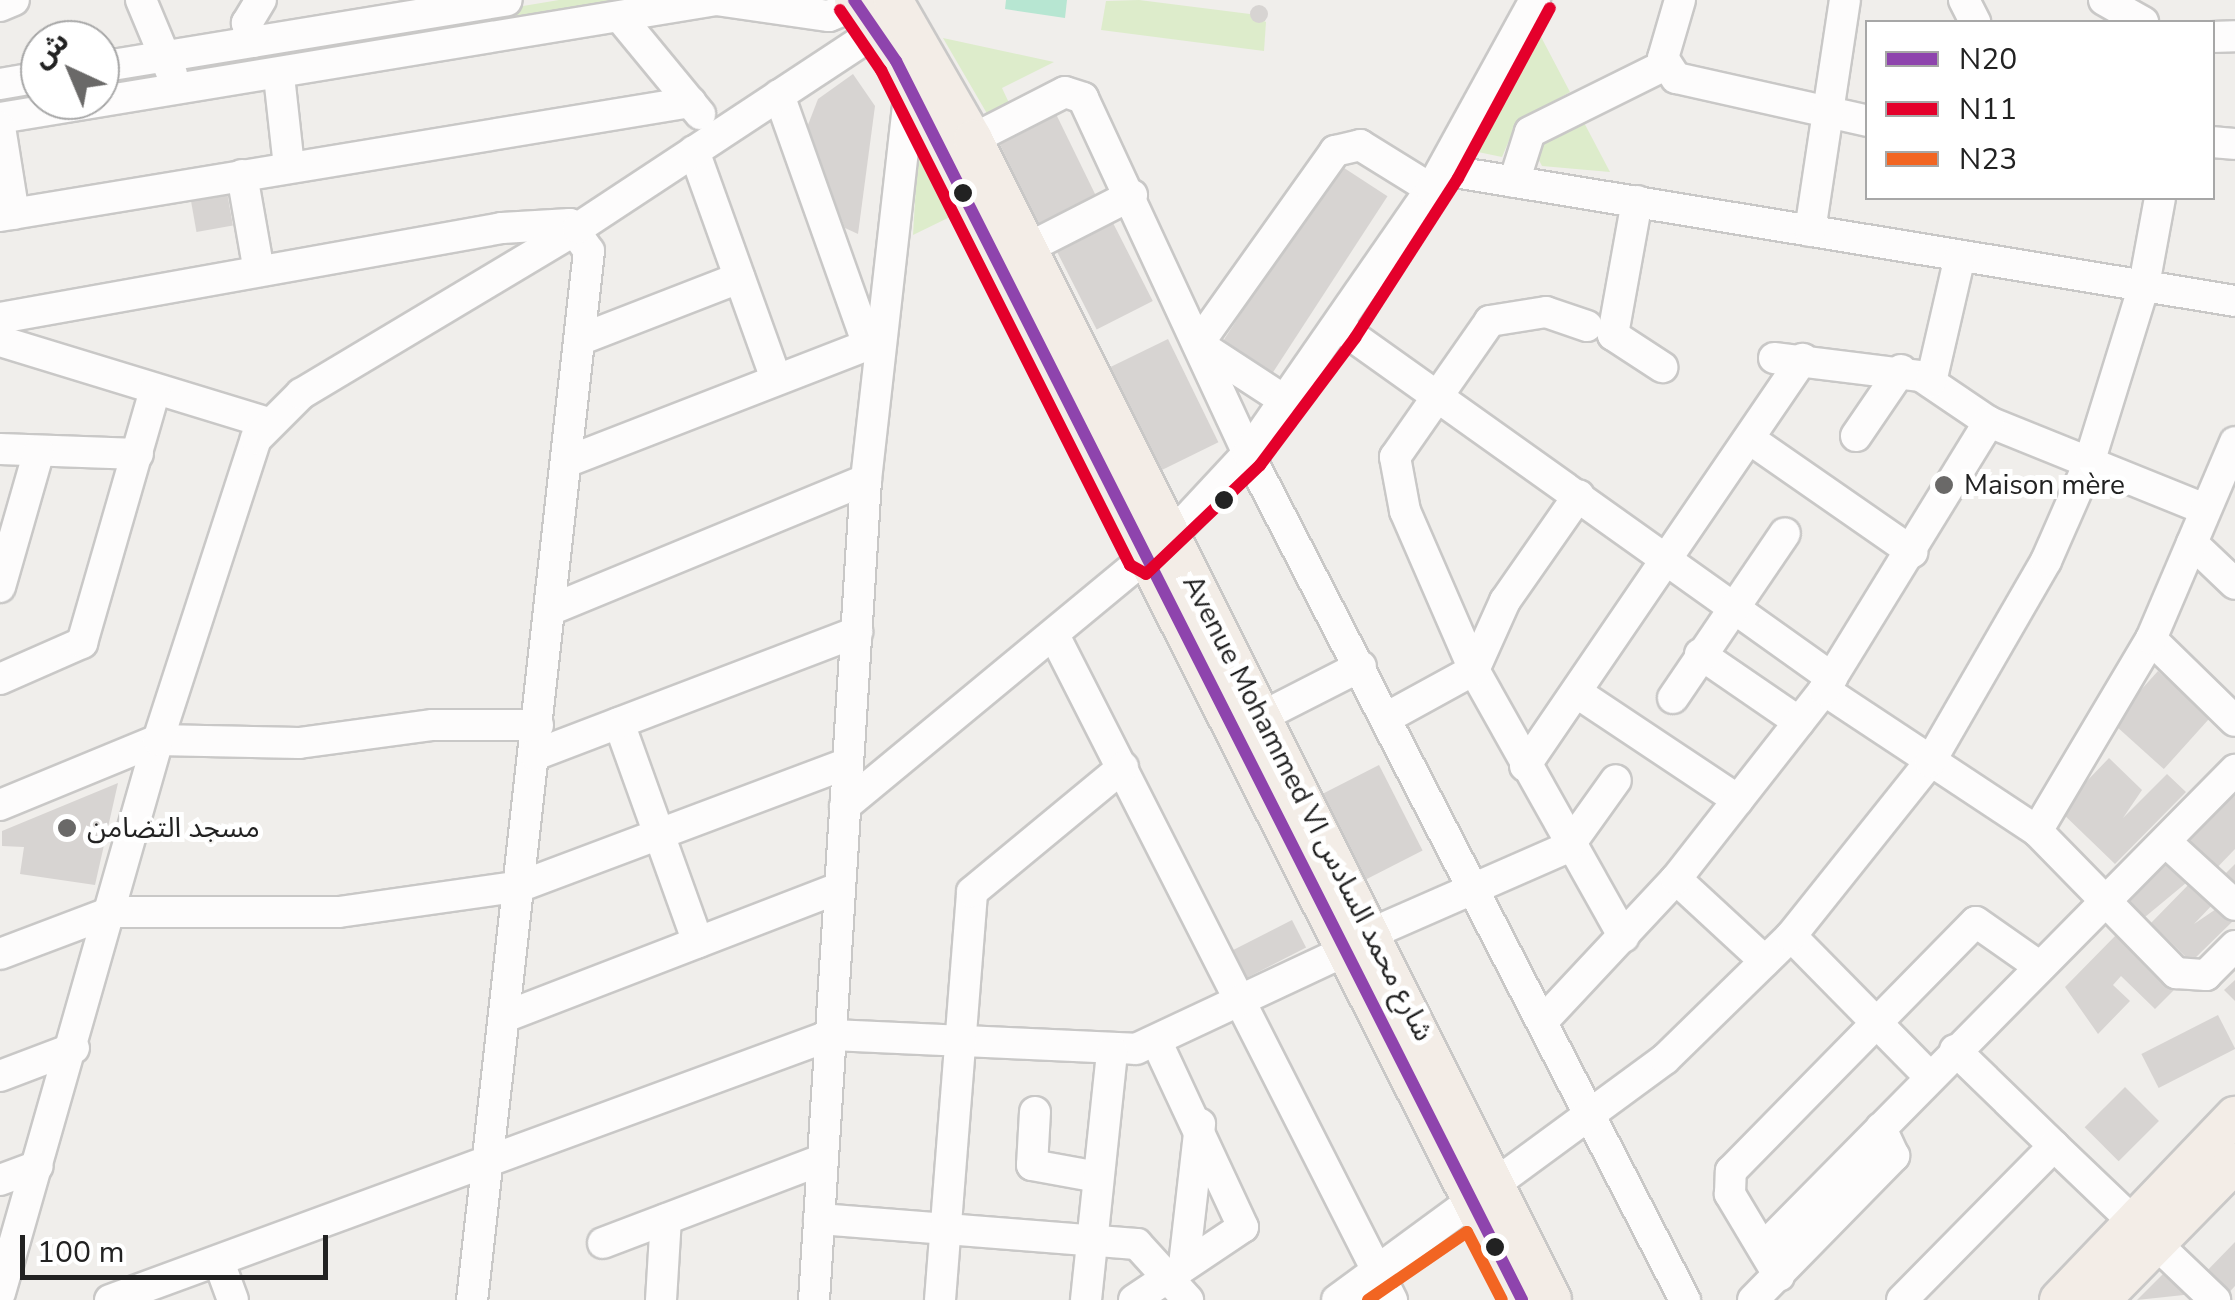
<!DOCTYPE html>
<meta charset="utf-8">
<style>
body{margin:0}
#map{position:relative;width:2235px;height:1300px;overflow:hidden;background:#f0eeeb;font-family:"Nunito Sans","Noto Sans Arabic",sans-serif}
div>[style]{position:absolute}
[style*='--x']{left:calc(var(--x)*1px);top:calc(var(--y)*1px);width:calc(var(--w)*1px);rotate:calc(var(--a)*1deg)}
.grass>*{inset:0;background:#ddeccb}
.pitch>*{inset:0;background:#b7e6d2}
.building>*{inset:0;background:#d7d4d2;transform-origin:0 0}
.round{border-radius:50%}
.roads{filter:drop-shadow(2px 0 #c9c8c7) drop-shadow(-2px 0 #c9c8c7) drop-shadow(0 2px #c9c8c7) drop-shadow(0 -2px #c9c8c7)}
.minor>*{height:30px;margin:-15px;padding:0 15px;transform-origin:15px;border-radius:15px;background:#fdfcfc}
.major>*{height:38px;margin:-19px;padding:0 19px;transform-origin:19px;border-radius:19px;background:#f3ede7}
.bus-1>*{height:12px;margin:-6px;padding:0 6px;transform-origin:6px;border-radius:6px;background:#8e44ad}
.bus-2>*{height:12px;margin:-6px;padding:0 6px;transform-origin:6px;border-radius:6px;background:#e4002b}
.bus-3>*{height:12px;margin:-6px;padding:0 6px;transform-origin:6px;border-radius:6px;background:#f26522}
.dots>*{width:28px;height:28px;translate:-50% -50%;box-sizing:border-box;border:5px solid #fff;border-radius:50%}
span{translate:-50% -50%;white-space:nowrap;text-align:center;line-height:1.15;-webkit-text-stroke:10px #fff;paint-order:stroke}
.poi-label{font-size:28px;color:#222}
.left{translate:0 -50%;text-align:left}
.street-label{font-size:28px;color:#222}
.legend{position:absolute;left:1865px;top:20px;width:350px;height:180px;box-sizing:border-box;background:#fff;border:2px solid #a7a7a7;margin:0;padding:12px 18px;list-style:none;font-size:30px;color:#222}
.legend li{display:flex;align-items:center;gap:20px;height:50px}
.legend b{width:50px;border:2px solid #a7a7a7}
.north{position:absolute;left:20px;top:20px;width:100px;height:100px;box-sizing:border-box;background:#fff;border:2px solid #a7a7a7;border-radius:50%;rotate:316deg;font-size:28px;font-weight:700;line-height:40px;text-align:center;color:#222}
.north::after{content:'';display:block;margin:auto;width:35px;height:45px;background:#6a6968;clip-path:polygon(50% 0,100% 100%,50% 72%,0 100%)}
.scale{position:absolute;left:20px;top:1235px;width:308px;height:45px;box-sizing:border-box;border:5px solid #222;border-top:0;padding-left:12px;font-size:30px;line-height:35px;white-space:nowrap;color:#222;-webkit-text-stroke:8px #fff;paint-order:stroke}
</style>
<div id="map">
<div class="grass">
<div style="clip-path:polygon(559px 0,641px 0,192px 71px,194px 61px)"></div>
<div style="clip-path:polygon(1139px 0,1250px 14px,1266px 22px,1264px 51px,1101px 30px,1106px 1px)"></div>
<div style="clip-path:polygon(1539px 33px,1570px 92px,1517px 122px,1502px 157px,1478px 152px)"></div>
<div style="clip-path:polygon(943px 38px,1054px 62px,1002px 88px,1010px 105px,989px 117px)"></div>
<div style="clip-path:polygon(1580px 115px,1610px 172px,1542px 166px,1530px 143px)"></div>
<div style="clip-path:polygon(923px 147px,954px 215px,913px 235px,918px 150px)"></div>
</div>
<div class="pitch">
<div style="clip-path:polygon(1006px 0,1067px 0,1065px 18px,1005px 9px)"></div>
</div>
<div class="building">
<div class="round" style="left:1250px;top:5px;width:18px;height:18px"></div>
<div style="clip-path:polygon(853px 74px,875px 106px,858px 234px,845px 228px,806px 130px,818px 99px)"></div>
<div style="left:1056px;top:114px;width:93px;height:64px;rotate:64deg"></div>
<div style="left:1338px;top:164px;width:59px;height:214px;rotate:33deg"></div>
<div style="left:227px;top:192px;width:34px;height:37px;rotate:80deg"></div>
<div style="left:1111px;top:219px;width:92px;height:63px;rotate:63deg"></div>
<div style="left:1168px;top:339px;width:115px;height:64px;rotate:64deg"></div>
<div style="left:2158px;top:671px;width:70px;height:69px;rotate:42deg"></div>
<div style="clip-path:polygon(2109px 758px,2142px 790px,2123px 818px,2167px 774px,2186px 792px,2115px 864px,2059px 810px)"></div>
<div style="left:1379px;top:765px;width:96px;height:73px;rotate:63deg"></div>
<div style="clip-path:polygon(2235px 778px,2235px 849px,2210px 875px,2176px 840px)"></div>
<div style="clip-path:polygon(118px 783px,95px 885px,20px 874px,24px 847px,2px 846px,2px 831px)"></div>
<div style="clip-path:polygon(2165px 852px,2192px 878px,2145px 917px,2123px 895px)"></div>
<div style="clip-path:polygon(2235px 864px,2235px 894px,2218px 881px)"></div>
<div style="clip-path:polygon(2194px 879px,2216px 901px,2194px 924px,2219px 907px,2233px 921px,2191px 962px,2151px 923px)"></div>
<div style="left:1292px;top:920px;width:31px;height:72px;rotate:63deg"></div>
<div style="clip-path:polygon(2119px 932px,2176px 988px,2155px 1009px,2121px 976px,2113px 985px,2130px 1001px,2098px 1034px,2065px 987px)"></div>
<div style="clip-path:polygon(2235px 980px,2235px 1001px,2224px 990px)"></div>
<div style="left:2218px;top:1015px;width:38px;height:86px;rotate:63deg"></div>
<div style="left:2125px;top:1087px;width:48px;height:57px;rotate:45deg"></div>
<div style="clip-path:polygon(2235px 1242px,2235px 1286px,2223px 1299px,2201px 1277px)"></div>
<div style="clip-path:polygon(2168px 1269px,2193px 1294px,2137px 1300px)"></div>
</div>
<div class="roads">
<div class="minor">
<div style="--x:141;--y:0;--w:80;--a:67.3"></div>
<div style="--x:1680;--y:0;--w:60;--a:106.3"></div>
<div style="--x:1663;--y:58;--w:24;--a:57"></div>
<div style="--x:1676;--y:78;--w:197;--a:12.6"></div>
<div style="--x:1964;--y:0;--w:25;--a:63"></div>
<div style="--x:2104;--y:0;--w:45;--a:29.4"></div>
<div style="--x:0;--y:6;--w:15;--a:-23"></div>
<div style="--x:620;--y:17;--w:126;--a:50.5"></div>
<div style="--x:2212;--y:37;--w:23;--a:-2"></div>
<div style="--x:253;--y:42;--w:20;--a:-108"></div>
<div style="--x:247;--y:23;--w:27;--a:-59"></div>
<div style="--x:100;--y:67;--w:412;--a:-9.3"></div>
<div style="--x:279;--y:76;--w:92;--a:83.7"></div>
<div style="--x:0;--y:84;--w:41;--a:-9.9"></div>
<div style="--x:779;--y:95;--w:265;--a:70.4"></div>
<div style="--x:0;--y:118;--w:726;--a:-9.36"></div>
<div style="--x:716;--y:0;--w:114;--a:8.1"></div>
<div style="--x:829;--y:16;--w:42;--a:-22.3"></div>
<div style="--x:0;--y:127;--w:88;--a:80.9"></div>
<div style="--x:973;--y:139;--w:103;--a:-27.1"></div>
<div style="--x:1065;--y:92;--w:19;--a:18"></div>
<div style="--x:1083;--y:98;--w:391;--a:65.1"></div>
<div style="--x:1248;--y:453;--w:953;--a:62.71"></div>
<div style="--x:2212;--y:142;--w:23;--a:5"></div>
<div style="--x:694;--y:151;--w:242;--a:70.2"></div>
<div style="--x:1443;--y:170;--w:803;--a:9.39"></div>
<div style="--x:242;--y:175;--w:97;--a:80"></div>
<div style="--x:1514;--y:182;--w:52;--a:-72.3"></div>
<div style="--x:1530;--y:132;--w:151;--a:-26.4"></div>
<div style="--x:1637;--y:201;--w:136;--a:100.2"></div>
<div style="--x:1613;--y:335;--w:59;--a:33.1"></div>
<div style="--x:0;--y:216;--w:700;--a:-9.37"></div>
<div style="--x:1810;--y:231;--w:234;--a:-81.4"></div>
<div style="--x:1026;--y:249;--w:119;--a:-27"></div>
<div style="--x:0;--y:318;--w:510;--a:-10.16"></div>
<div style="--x:502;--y:228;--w:68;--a:-3.4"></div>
<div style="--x:570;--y:224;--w:33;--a:55"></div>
<div style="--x:589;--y:251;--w:1056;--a:96.36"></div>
<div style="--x:1587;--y:326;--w:43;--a:-161.1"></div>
<div style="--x:1546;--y:312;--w:57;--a:170.9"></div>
<div style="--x:1490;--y:321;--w:166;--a:124.9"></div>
<div style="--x:1395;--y:457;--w:55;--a:79.5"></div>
<div style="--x:1405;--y:511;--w:173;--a:66.5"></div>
<div style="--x:1474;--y:670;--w:306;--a:60.7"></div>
<div style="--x:1341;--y:328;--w:603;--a:35.48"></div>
<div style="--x:579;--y:340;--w:172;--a:-21.2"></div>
<div style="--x:0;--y:341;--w:280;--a:17"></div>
<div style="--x:1774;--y:358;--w:148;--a:7"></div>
<div style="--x:1921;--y:376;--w:82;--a:34.1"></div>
<div style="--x:1989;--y:422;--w:230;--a:22"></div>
<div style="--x:1931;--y:382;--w:129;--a:-77"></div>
<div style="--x:1287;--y:402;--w:106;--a:-146.9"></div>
<div style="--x:1198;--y:344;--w:237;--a:-54.6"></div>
<div style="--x:1335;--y:151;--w:26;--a:-13"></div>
<div style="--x:1360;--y:145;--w:84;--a:31.8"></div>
<div style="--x:1856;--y:436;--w:80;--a:-55.7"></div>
<div style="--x:1754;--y:442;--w:193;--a:34.8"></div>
<div style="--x:0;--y:449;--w:138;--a:2.1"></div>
<div style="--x:566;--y:462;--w:324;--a:-21.2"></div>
<div style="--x:868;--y:345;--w:13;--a:29"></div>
<div style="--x:2192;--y:543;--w:59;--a:43.6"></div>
<div style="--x:0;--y:587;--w:141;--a:-74"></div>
<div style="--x:550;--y:610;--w:342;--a:-22.4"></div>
<div style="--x:1055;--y:637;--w:744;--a:63.06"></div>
<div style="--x:2151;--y:639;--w:117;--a:44.3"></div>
<div style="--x:1700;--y:654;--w:120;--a:34.5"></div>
<div style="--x:0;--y:679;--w:90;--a:-23.7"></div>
<div style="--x:82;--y:643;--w:263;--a:-73.9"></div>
<div style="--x:1824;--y:690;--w:255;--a:33.5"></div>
<div style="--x:2037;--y:831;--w:199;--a:45.6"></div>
<div style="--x:2176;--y:973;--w:30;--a:4"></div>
<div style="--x:2206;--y:975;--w:41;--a:-45"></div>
<div style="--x:1579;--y:694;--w:191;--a:33.7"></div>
<div style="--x:1673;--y:698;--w:199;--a:-55.8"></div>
<div style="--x:1261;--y:717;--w:112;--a:-27"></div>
<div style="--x:1388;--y:717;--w:98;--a:-28.7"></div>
<div style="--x:1474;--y:670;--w:76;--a:-65.8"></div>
<div style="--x:1505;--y:601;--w:129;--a:-55.1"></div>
<div style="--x:619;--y:723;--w:233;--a:70.2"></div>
<div style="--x:535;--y:755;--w:345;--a:-20.9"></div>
<div style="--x:1525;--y:766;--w:493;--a:-55.7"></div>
<div style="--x:0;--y:805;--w:171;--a:-22.4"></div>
<div style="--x:158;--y:740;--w:141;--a:1.2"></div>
<div style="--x:299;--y:743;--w:135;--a:-7.7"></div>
<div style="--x:433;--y:725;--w:105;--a:0"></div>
<div style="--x:845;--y:806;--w:423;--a:-39.6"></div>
<div style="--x:1171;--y:536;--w:113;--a:-47.1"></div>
<div style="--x:1248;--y:453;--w:321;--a:-55.3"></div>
<div style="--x:1431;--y:189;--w:216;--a:-61.2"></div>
<div style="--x:2037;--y:831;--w:223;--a:-59.3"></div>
<div style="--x:2151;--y:639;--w:214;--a:-66.9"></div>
<div style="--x:2166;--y:842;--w:93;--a:42.4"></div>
<div style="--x:1676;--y:879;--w:121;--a:42.7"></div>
<div style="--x:1370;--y:934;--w:216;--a:-23.7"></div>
<div style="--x:1568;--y:847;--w:82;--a:-54.4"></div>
<div style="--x:1791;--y:936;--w:198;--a:45.4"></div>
<div style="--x:0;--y:954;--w:119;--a:-20.7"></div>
<div style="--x:111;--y:912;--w:228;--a:0"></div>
<div style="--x:339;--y:912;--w:184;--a:-8.1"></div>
<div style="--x:521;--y:886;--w:349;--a:-20.6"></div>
<div style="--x:507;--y:1016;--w:355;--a:-21.1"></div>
<div style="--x:1543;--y:1021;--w:195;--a:-46.9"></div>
<div style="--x:1676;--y:879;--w:240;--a:-51.9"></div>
<div style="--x:1824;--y:690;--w:315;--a:-58.4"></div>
<div style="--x:1955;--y:1050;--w:138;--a:44.1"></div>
<div style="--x:0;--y:1076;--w:79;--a:-20.7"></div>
<div style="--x:1035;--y:1112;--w:53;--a:93.2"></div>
<div style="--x:1032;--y:1165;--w:67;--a:10.3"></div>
<div style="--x:0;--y:1180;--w:40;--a:-20.2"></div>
<div style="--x:819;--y:1219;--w:319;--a:4.5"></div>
<div style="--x:1137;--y:1244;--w:76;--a:47.7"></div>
<div style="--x:603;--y:1243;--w:234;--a:-20.8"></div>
<div style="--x:1763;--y:1248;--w:672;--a:-45.36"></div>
<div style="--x:219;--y:1262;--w:40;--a:69.8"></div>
<div style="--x:1184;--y:1265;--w:142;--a:-83.5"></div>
<div style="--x:1779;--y:1276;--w:96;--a:-120.9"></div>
<div style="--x:1730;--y:1194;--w:23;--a:-88"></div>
<div style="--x:1731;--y:1171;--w:349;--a:-45.5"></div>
<div style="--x:1976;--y:922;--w:78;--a:35.1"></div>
<div style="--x:0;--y:1293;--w:575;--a:-74.05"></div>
<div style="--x:158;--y:740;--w:317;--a:-72"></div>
<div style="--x:256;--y:439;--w:64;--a:-45"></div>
<div style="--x:301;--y:394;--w:323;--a:-30.9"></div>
<div style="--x:578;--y:228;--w:359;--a:-33.4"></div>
<div style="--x:110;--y:1300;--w:768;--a:-20.18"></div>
<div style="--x:831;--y:1035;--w:305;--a:2.6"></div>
<div style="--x:1136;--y:1049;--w:231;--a:-25.1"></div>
<div style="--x:661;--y:1300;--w:81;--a:-86.5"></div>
<div style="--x:814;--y:1300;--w:822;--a:-86.37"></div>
<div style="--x:866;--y:480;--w:392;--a:-83.6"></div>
<div style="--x:940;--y:1300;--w:409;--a:-85.5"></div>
<div style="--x:972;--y:892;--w:196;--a:-39.6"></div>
<div style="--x:1086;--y:1300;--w:250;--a:-84"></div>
<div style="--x:1134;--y:1300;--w:131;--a:-33.8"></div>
<div style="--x:1243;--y:1227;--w:201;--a:-115"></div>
<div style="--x:1337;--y:1300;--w:407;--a:-36.3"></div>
<div style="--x:1665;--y:1059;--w:176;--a:-44.3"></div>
<div style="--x:1791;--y:936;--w:223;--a:-51.4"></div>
<div style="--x:1930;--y:762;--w:232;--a:-60"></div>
<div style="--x:2046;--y:561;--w:107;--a:-66.3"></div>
<div style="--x:2089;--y:463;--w:186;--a:-72.8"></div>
<div style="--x:2144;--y:285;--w:88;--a:-79.6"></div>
<div style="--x:1753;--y:1300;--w:202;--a:-45.6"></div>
<div style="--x:1894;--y:1156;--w:31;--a:-115"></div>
<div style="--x:1902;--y:1300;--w:216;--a:-45.4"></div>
<div style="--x:2054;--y:1146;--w:223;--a:43.7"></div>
</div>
<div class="major">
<div style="--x:854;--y:0;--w:74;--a:55.5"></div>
<div style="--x:896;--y:61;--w:1388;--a:63.19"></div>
<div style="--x:893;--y:0;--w:160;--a:60.1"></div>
<div style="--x:973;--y:139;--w:1297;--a:63.49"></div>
<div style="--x:2059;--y:1300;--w:255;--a:-46.3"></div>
<div style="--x:2101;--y:1300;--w:192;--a:-45.6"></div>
</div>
</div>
<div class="bus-1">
<div style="--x:854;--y:0;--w:74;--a:55.5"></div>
<div style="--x:896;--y:61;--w:1388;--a:63.19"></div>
</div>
<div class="bus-2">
<div style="--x:840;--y:10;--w:73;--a:55.7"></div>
<div style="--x:881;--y:70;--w:554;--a:63.3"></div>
<div style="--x:1130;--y:565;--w:18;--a:29"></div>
<div style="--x:1146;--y:574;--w:158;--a:-43.7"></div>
<div style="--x:1260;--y:465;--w:159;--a:-53.2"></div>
<div style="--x:1355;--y:338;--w:190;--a:-57.2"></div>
<div style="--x:1458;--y:178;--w:193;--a:-61.6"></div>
</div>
<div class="bus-3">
<div style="--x:1368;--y:1300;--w:120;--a:-34.5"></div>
<div style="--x:1467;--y:1232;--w:76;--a:62.8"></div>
</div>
<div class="dots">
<div style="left:963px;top:193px;background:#222"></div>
<div style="left:1944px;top:485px;background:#6a6968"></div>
<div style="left:1224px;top:500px;background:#222"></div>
<div style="left:67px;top:828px;background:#6a6968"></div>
<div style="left:1495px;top:1247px;background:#222"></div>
</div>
<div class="poi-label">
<span class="left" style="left:1964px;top:485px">Maison mère</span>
<span class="left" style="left:87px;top:828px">مسجد التضامن</span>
</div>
<div class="street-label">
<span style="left:1308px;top:808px;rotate:63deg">Avenue Mohammed VI شارع محمد السادس</span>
</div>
<ul class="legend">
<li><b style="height:12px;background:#8e44ad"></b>N20</li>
<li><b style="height:12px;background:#e4002b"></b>N11</li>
<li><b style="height:12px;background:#f26522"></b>N23</li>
</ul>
<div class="north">ش</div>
<div class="scale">100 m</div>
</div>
